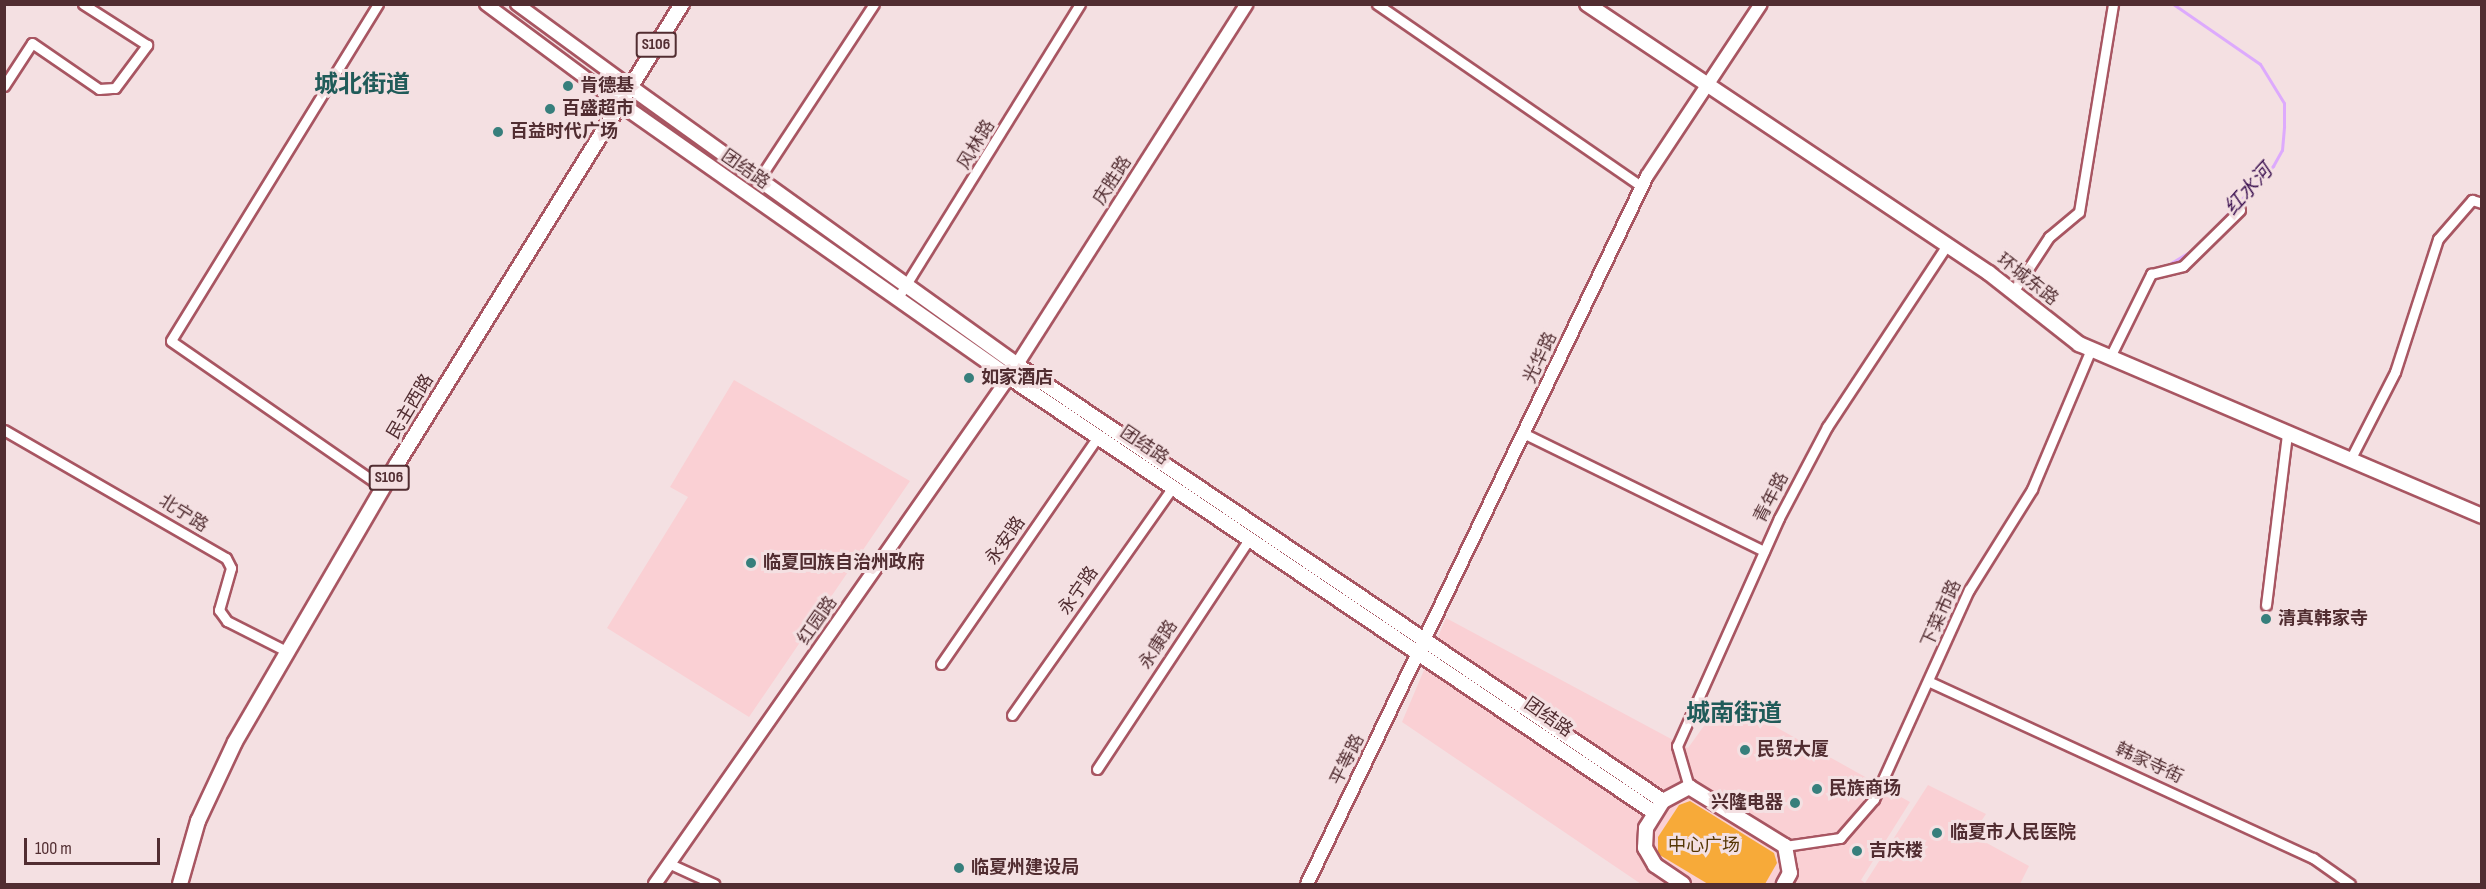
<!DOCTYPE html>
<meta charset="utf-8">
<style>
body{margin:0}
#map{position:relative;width:2486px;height:889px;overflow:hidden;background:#f4e0e2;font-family:"Sofia Sans Condensed","Noto Sans SC",sans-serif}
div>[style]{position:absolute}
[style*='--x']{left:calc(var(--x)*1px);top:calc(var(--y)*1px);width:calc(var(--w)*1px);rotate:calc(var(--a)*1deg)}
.built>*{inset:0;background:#fad0d4}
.green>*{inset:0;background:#f7aa39}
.stream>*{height:3px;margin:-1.5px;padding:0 1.5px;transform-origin:1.5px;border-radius:1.5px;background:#ddaafd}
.roads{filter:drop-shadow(2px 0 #a85662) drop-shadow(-2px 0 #a85662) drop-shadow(0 2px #a85662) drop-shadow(0 -2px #a85662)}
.street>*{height:9px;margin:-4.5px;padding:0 4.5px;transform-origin:4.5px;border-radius:4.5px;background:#fff}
.secondary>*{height:12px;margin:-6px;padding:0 6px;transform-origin:6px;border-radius:6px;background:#fff}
.primary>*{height:14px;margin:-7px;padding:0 7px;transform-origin:7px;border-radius:7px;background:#fff}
.dots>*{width:16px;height:16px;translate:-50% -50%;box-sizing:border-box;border:3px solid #f4e0e2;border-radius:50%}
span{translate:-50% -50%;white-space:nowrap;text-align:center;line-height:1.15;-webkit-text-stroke:6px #f4e0e2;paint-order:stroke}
.shield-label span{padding:2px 4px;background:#f4e0e2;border:2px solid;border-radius:4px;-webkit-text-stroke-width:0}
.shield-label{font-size:16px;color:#512d31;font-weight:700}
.poi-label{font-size:18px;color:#512d31;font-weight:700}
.left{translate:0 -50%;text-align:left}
.right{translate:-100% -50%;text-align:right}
.street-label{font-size:18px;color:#512d31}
.park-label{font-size:18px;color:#563705}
.water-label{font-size:20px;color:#3b1150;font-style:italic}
.district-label{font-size:24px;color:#205b59;font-weight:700}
.frame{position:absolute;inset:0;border:6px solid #512d31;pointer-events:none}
.scale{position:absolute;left:24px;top:838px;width:136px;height:27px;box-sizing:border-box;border:3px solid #512d31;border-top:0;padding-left:8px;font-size:18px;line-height:21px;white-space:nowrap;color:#512d31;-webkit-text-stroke:4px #f4e0e2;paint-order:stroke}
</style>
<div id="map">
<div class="built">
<div style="clip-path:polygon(734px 380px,910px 481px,749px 717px,607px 628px,688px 497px,670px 487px)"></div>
<div style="clip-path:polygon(1446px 618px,1688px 748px,1724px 698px,1910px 802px,1861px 880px,1865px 883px,1928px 785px,1986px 814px,1972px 835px,2029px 866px,2020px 884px,1641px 884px,1402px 722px)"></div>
</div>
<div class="green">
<div style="clip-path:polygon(1690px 801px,1774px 853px,1777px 863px,1765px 884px,1708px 884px,1658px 854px,1658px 837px,1679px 805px)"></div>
</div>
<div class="stream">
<div style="--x:2171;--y:263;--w:27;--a:-31"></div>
<div style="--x:2194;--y:249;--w:115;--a:-46.4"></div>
<div style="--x:2273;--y:166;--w:18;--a:-61"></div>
<div style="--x:2282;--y:150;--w:24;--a:-85"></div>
<div style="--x:2284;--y:126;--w:23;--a:-90"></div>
<div style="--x:2284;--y:103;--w:46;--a:-121.6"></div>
<div style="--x:2260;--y:64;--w:106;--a:-145.4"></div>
</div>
<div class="roads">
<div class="street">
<div style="--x:378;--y:4;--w:395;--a:121.6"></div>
<div style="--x:171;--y:341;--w:258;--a:34.7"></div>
<div style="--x:1377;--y:4;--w:322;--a:34.6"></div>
<div style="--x:4;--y:86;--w:51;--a:-56.9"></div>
<div style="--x:32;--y:43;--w:81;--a:34.5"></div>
<div style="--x:99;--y:89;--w:16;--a:-4"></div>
<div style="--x:115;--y:88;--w:54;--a:-53.3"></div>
<div style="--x:147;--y:45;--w:76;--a:-147.4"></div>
<div style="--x:759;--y:179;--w:209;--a:-56.7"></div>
<div style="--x:2013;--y:292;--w:66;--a:-56.8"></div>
<div style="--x:2049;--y:237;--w:39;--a:-40"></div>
<div style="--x:2079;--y:212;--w:211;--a:-80.7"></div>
<div style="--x:897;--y:299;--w:347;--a:-58.2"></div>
<div style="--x:2110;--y:357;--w:93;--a:-63.7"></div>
<div style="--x:2151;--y:274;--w:33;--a:-14"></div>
<div style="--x:2183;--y:266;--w:80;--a:-44.5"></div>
<div style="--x:4;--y:430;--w:256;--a:30"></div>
<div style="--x:226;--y:558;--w:11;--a:63"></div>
<div style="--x:231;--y:568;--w:44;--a:105.9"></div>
<div style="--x:219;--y:610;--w:14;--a:54"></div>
<div style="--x:227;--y:621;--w:68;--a:26.9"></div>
<div style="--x:1525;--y:434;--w:266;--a:26.1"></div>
<div style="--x:2350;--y:460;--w:99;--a:-62.9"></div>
<div style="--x:2395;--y:372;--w:140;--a:-72.1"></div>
<div style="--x:2438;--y:239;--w:52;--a:-48.9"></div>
<div style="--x:2472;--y:200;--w:10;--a:17"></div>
<div style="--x:2266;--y:605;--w:173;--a:-83"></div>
<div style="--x:941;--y:664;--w:277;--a:-55.4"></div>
<div style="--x:1930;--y:682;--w:422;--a:24.7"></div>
<div style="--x:2313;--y:858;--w:45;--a:35.1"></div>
<div style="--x:1012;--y:715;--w:279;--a:-54.8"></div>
<div style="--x:1097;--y:769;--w:276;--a:-56.5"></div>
<div style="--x:1689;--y:787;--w:43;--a:-106.3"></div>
<div style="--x:1677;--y:746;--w:250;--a:-65.9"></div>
<div style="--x:1779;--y:518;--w:103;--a:-62.2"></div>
<div style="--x:1827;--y:427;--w:218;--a:-56.6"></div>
<div style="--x:1785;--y:846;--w:56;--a:-8.3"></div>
<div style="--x:1840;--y:838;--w:52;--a:-48.9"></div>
<div style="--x:1874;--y:799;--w:230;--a:-65.6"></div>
<div style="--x:1969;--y:590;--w:119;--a:-58"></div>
<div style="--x:2032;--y:489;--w:152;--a:-67.1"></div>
<div style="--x:668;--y:863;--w:51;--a:24.5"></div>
</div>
<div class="secondary">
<div style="--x:486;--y:4;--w:164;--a:36.6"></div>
<div style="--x:517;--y:4;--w:139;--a:36.2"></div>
<div style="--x:655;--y:884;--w:618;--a:-55.08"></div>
<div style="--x:1009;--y:377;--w:442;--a:-57.5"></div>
<div style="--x:1307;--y:884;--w:785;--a:-64.35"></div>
<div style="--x:1647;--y:176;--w:206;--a:-56.5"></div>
</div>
<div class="primary">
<div style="--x:1587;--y:4;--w:484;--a:33.8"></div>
<div style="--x:1989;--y:273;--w:115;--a:38.3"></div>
<div style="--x:2079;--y:344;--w:438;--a:23.1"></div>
<div style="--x:629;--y:86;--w:478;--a:35.7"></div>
<div style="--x:1017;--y:365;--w:779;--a:34.02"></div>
<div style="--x:618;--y:102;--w:478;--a:35.1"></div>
<div style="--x:1009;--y:377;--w:779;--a:34.02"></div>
<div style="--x:180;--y:884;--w:66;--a:-74.1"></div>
<div style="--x:198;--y:821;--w:87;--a:-64.9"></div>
<div style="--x:235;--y:742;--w:322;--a:-59.8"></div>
<div style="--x:397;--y:464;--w:541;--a:-58.22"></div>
<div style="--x:1683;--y:884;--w:34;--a:-146"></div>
<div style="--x:1655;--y:865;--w:20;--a:-120"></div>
<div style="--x:1645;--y:848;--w:20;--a:-87"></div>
<div style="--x:1646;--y:828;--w:32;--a:-58"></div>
<div style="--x:1663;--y:801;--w:30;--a:-28"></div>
<div style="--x:1689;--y:787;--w:113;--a:31.6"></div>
<div style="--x:1785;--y:846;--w:27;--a:80"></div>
<div style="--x:1790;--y:873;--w:13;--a:119"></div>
</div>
</div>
<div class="dots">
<div style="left:568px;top:86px;background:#377f7c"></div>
<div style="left:550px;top:109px;background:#377f7c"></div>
<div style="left:498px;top:132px;background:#377f7c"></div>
<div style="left:969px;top:378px;background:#377f7c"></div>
<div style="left:751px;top:563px;background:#377f7c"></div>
<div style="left:2266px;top:619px;background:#377f7c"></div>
<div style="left:1745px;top:750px;background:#377f7c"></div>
<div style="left:1817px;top:789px;background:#377f7c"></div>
<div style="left:1795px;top:803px;background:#377f7c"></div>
<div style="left:1937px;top:833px;background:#377f7c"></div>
<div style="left:1857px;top:851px;background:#377f7c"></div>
<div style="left:959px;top:868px;background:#377f7c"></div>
</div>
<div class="shield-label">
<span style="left:656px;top:45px">S106</span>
<span style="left:389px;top:478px">S106</span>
</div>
<div class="poi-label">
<span class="left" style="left:580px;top:86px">肯德基</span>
<span class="left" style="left:562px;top:109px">百盛超市</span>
<span class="left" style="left:510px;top:132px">百益时代广场</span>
<span class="left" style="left:981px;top:378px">如家酒店</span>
<span class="left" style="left:763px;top:563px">临夏回族自治州政府</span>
<span class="left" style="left:2278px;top:619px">清真韩家寺</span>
<span class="left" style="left:1757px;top:750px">民贸大厦</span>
<span class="left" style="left:1829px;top:789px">民族商场</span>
<span class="right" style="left:1783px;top:803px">兴隆电器</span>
<span class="left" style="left:1950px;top:833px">临夏市人民医院</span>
<span class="left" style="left:1869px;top:851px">吉庆楼</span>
<span class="left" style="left:971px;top:868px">临夏州建设局</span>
</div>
<div class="street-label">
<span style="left:977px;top:145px;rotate:-59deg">风林路</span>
<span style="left:745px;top:170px;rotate:35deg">团结路</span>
<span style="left:1113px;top:181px;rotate:-57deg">庆胜路</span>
<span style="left:2027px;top:280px;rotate:38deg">环城东路</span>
<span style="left:1541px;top:358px;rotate:-65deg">光华路</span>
<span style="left:411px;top:407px;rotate:-59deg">民主西路</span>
<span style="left:1144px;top:446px;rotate:34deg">团结路</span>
<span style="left:1772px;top:498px;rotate:-63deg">青年路</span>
<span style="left:183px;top:514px;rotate:32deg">北宁路</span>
<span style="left:1006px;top:541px;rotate:-55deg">永安路</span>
<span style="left:1079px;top:591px;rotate:-55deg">永宁路</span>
<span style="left:1942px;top:614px;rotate:-66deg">下菜市路</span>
<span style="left:818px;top:621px;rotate:-55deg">红园路</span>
<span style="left:1159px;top:645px;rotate:-57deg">永康路</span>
<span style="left:1548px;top:718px;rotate:35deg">团结路</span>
<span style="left:1348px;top:760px;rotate:-64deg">平等路</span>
<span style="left:2149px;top:764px;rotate:25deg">韩家寺街</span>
</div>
<div class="park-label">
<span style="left:1704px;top:846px">中心广场</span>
</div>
<div class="water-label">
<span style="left:2249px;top:190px;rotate:-48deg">红水河</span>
</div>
<div class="district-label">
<span style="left:362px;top:85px">城北街道</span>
<span style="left:1734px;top:714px">城南街道</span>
</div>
<div class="frame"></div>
<div class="scale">100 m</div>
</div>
